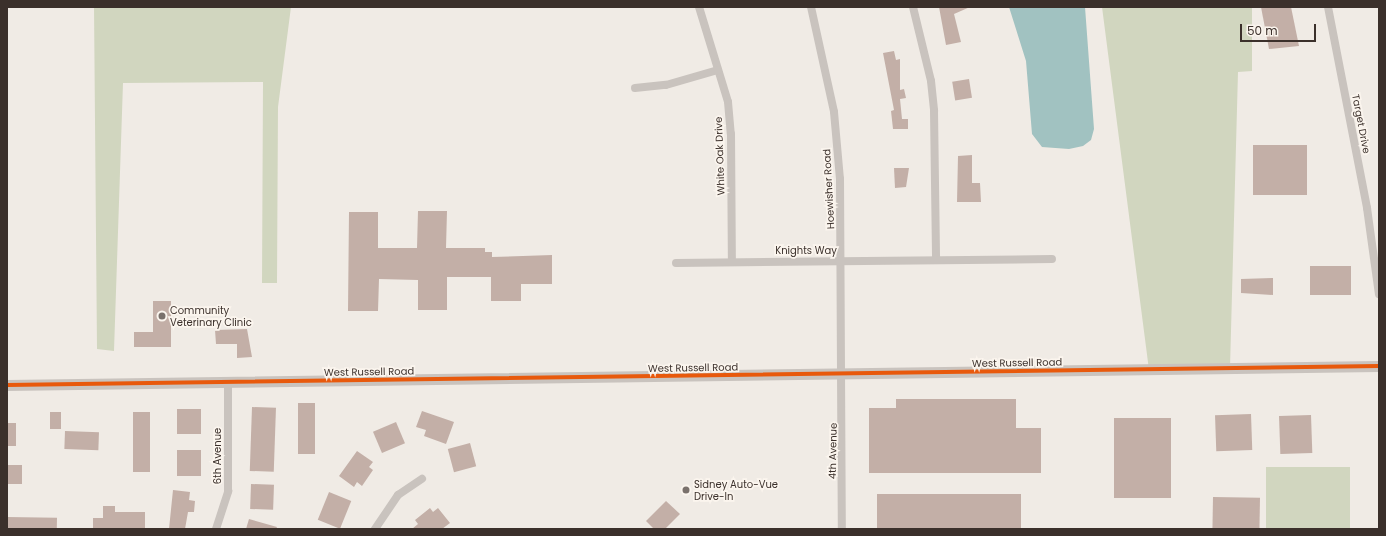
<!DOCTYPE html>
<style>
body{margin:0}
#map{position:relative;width:1386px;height:536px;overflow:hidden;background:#f0ebe5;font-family:Poppins,sans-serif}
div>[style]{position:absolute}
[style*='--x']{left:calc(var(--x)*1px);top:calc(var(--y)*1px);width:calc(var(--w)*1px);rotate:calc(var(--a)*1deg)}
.green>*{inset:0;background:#d1d6bf;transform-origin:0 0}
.water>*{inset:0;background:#a1c2c1}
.building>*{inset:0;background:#c3afa7;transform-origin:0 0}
.minor>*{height:8px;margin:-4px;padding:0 4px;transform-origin:4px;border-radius:4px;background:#c9c3be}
.tertiary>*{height:11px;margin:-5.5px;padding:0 5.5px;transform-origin:5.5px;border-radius:5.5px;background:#c9c3be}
.cycleway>*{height:4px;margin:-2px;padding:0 2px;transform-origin:2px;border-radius:2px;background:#e8590c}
.dots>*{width:11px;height:11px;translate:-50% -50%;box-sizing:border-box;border:2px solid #fbf5ee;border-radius:50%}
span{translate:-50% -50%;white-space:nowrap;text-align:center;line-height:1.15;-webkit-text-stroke:3.5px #fbf5ee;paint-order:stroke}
.street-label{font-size:10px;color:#3b302b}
.poi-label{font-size:10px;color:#3b302b}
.left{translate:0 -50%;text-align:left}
.frame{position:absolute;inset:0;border:8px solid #3b302b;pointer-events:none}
.scale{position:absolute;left:1240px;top:24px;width:76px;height:18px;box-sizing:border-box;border:2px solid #3b302b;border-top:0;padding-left:5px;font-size:12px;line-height:14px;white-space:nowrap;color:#3b302b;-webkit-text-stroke:3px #fbf5ee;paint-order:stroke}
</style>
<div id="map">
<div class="green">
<div style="clip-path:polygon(94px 7px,291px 7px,278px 107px,277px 283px,262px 283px,263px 82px,123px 83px,114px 351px,97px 349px)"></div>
<div style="clip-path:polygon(1102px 7px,1252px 7px,1252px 71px,1238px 72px,1230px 368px,1149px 370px)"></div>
<div style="left:1266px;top:467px;width:84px;height:62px"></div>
</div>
<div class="water">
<div style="clip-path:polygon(1009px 7px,1085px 7px,1094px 129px,1091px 140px,1083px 146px,1069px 149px,1042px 147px,1032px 134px,1026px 61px)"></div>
</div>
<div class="building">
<div style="clip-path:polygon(939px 7px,970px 7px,954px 14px,961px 42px,946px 45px)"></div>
<div style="clip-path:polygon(1261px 7px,1291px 7px,1299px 46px,1269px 49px)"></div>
<div style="clip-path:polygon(894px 51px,896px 60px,900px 59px,900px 90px,904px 89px,906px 98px,900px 99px,902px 119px,908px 119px,908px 129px,893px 129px,891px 111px,894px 110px,883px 53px)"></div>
<div style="left:969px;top:79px;width:19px;height:17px;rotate:81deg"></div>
<div style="left:1307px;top:145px;width:50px;height:54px;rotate:90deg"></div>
<div style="clip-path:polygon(972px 155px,972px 183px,980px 183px,981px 202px,957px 202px,958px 156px)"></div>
<div style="clip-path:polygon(894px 168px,909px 168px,906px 187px,895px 188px)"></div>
<div style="clip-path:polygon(418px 211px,447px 211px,446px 248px,485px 248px,485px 252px,492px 252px,492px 257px,552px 255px,552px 284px,521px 284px,521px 301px,491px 301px,491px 277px,447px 277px,447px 310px,418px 310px,418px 280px,379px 279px,378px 311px,348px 311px,349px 212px,378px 212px,378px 248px,417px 248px)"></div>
<div style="left:1310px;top:266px;width:41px;height:29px"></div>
<div style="clip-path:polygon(1273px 278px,1273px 295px,1241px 293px,1241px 279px)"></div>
<div style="clip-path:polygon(153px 301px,171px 301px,171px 347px,134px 347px,134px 332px,153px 332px)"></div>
<div style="clip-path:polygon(247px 329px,252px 357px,237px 358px,237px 344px,216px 344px,215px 330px)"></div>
<div style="clip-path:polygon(896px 399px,1016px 399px,1016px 428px,1041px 428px,1041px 473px,869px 473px,869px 408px,896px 408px)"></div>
<div style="left:298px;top:403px;width:17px;height:51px"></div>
<div style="left:252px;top:407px;width:24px;height:64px;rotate:2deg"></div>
<div style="left:177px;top:409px;width:24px;height:25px"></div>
<div style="clip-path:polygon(422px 411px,454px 422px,446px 444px,424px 436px,426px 430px,416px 427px)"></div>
<div style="left:50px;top:412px;width:11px;height:17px"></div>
<div style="left:133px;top:412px;width:17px;height:60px"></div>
<div style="left:1251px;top:414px;width:36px;height:36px;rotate:88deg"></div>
<div style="left:1311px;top:415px;width:38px;height:32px;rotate:88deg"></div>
<div style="left:1114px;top:418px;width:57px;height:80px"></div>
<div style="left:396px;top:422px;width:23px;height:25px;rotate:67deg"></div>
<div style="left:7px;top:423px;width:9px;height:23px"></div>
<div style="left:65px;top:431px;width:34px;height:18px;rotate:2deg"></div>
<div style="left:470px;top:443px;width:24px;height:23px;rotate:75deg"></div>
<div style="left:177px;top:450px;width:24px;height:26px"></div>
<div style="clip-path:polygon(357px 451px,373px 462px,369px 467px,373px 470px,362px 486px,357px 482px,354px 487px,339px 476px)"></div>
<div style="left:7px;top:465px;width:15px;height:19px"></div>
<div style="left:251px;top:484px;width:23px;height:25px;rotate:2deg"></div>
<div style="clip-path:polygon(173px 490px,190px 492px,189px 500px,195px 501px,194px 512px,188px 512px,185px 529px,169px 529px)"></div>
<div style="left:329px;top:492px;width:24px;height:30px;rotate:22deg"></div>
<div style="left:877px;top:494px;width:144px;height:35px"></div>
<div style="left:1213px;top:497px;width:47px;height:32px;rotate:1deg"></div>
<div style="clip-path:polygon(666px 501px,680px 514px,665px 529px,654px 529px,646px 521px)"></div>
<div style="clip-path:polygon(103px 506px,115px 506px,115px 512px,145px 512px,145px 529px,93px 529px,93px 518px,103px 518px)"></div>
<div style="clip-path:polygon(430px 508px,433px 512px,438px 508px,450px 523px,442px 529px,412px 529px,418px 524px,415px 520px)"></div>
<div style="left:7px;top:517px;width:50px;height:12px;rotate:1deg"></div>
<div style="clip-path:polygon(249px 519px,277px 527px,276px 529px,246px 529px)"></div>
</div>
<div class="minor">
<div style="--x:699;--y:7;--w:99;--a:73"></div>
<div style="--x:728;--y:102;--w:32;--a:85"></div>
<div style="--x:731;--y:134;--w:128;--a:89.6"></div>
<div style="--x:811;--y:7;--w:107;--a:77.6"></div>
<div style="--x:834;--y:112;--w:67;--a:84.9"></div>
<div style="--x:840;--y:179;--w:350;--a:89.7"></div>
<div style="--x:913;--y:7;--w:76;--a:76.3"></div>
<div style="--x:931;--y:81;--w:30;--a:84"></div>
<div style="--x:934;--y:111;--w:148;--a:89.2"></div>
<div style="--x:1328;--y:7;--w:205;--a:79"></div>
<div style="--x:1367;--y:208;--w:87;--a:82.1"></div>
<div style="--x:635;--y:88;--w:31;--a:-6"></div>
<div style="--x:666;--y:85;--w:54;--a:-16.1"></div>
<div style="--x:676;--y:263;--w:376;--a:-0.6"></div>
<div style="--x:216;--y:529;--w:40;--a:-72"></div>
<div style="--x:228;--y:491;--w:109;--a:-90"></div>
<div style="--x:375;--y:529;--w:41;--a:-55.9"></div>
<div style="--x:398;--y:495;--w:29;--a:-34"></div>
</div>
<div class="tertiary">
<div style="--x:7;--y:385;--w:1372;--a:-0.79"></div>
</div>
<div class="cycleway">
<div style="--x:7;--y:385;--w:1372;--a:-0.79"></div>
</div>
<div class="dots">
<div style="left:162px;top:316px;background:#7a716c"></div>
<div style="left:686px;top:490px;background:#7a716c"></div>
</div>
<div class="street-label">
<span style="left:1361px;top:124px;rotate:79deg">Target Drive</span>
<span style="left:720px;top:156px;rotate:-92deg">White Oak Drive</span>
<span style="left:829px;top:189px;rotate:-93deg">Hoewisher Road</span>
<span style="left:806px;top:251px">Knights Way</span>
<span style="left:1017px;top:363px;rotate:-1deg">West Russell Road</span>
<span style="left:693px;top:368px;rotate:-1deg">West Russell Road</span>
<span style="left:369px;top:372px;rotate:-1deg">West Russell Road</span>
<span style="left:833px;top:451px;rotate:-89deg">4th Avenue</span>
<span style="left:218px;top:456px;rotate:-90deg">6th Avenue</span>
</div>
<div class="poi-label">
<span class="left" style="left:170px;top:316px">Community<br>Veterinary Clinic</span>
<span class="left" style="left:694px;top:490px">Sidney Auto-Vue<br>Drive-In</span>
</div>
<div class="frame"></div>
<div class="scale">50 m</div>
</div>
